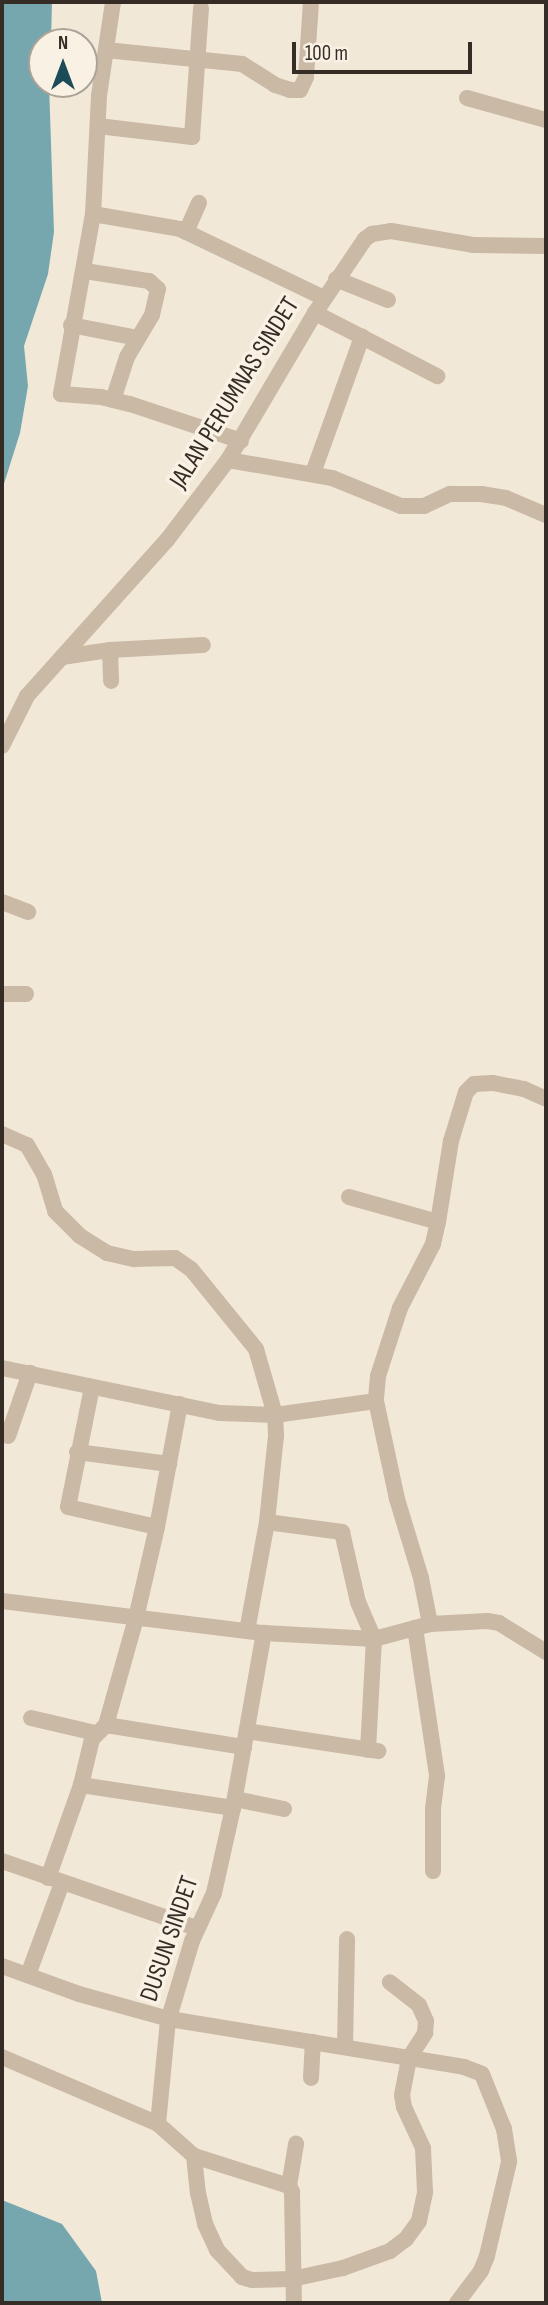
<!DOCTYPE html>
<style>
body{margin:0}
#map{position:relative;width:548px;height:2305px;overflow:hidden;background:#f2e8d8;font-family:"Sofia Sans Condensed",sans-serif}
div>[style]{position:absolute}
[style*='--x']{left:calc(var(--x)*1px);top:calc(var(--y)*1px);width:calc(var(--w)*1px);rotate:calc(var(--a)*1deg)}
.water>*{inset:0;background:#76a7af}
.minor>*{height:16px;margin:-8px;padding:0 8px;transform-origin:8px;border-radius:8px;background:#cab9a4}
span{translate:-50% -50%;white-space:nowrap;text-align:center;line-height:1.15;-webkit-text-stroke:7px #f9f2e4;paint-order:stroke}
.street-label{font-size:26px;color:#352c26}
.frame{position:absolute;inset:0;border:4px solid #352c26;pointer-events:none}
.north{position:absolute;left:28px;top:28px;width:70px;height:70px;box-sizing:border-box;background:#f9f2e4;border:2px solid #aba398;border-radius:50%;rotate:0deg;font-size:19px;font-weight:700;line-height:28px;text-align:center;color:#352c26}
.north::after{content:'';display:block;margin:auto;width:24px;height:32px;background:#1b4c57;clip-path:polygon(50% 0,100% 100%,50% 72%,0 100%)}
.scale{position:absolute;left:292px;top:42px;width:180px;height:32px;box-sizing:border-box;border:4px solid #352c26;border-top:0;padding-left:9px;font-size:21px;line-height:24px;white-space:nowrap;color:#352c26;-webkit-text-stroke:5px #f9f2e4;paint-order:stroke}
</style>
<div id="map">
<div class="water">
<div style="clip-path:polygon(2px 2px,52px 2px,51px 42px,42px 42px,42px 84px,49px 84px,54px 232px,48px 274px,24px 346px,28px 386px,20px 433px,2px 490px)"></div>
<div style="clip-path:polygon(2px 2200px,62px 2224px,96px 2271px,102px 2303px,2px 2303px)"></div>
</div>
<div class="minor">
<div style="--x:113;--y:2;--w:95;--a:98.5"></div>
<div style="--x:99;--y:96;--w:118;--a:92.9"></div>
<div style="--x:93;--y:214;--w:183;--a:100.1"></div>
<div style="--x:61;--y:394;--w:40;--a:4.3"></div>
<div style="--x:101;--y:397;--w:30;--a:14"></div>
<div style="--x:130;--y:404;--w:117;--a:18.4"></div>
<div style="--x:106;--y:50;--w:137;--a:5.9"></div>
<div style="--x:242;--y:64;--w:39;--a:32"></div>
<div style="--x:275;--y:85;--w:16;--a:18"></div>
<div style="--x:290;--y:90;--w:10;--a:0"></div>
<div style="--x:300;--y:90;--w:14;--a:-65"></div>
<div style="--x:306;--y:77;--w:75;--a:-86.2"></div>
<div style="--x:467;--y:98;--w:82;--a:15.6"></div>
<div style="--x:98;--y:126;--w:95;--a:6.7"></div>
<div style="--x:192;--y:137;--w:129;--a:-86"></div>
<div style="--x:93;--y:214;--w:88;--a:9.8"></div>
<div style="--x:180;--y:229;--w:160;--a:25.6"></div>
<div style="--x:186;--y:232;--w:32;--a:-66"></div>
<div style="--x:85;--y:271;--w:65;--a:8.9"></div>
<div style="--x:149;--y:281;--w:12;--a:42"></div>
<div style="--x:158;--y:289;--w:27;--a:103"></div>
<div style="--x:152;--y:315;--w:49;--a:120.8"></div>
<div style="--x:127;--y:357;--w:45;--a:108"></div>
<div style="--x:336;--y:279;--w:56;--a:22"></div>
<div style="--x:71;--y:325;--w:67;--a:11.1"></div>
<div style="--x:362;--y:337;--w:85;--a:27.5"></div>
<div style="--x:228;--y:460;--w:106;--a:9.8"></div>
<div style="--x:332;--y:478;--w:74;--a:22.1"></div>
<div style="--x:401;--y:506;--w:23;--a:0"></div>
<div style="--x:424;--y:506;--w:29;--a:-25"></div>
<div style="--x:450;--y:494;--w:31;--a:0"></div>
<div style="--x:481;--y:494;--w:25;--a:9"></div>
<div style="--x:506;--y:498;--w:43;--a:23"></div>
<div style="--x:313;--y:473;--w:145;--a:-70.2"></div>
<div style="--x:362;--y:337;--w:53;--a:-152.9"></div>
<div style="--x:110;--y:650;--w:31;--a:88"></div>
<div style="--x:62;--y:657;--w:49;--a:-8.3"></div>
<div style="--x:110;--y:650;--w:93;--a:-3.1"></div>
<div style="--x:2;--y:746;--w:56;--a:-63.4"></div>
<div style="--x:27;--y:696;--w:210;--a:-48.1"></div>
<div style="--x:167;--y:540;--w:101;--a:-52.7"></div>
<div style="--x:228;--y:460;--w:171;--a:-59.4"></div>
<div style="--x:315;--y:313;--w:89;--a:-56"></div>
<div style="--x:365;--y:239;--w:9;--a:-36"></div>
<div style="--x:372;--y:234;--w:19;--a:-9"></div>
<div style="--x:391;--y:231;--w:83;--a:9.7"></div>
<div style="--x:473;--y:245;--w:73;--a:0.8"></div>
<div style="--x:2;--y:902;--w:28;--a:21"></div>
<div style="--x:2;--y:994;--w:24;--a:0"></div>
<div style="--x:2;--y:1134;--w:27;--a:24"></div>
<div style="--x:27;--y:1145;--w:34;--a:60"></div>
<div style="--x:44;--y:1174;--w:39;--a:73"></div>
<div style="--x:55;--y:1211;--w:35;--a:45"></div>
<div style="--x:80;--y:1236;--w:32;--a:32"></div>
<div style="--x:107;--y:1253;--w:28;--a:13"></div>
<div style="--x:134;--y:1259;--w:41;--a:-1.4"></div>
<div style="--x:175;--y:1258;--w:19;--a:35"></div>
<div style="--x:191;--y:1269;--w:103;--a:50.9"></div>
<div style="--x:256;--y:1349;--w:69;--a:73.9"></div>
<div style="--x:275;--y:1415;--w:102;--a:-7.9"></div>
<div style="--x:349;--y:1197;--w:92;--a:15.7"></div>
<div style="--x:438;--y:1222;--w:23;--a:103"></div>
<div style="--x:433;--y:1244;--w:72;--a:117.3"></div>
<div style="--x:400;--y:1308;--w:71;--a:107.9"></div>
<div style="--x:378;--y:1376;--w:25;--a:95"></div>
<div style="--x:376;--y:1401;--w:100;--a:77.9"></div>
<div style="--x:397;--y:1499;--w:83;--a:73.1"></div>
<div style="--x:421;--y:1578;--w:47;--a:78.9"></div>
<div style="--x:438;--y:1222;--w:82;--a:-80.9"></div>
<div style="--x:451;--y:1141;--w:51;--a:-73"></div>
<div style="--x:466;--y:1092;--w:11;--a:-45"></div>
<div style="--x:474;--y:1084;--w:19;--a:-3"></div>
<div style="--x:493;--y:1083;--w:32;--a:11"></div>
<div style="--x:524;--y:1089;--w:24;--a:24"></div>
<div style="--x:2;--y:1368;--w:222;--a:11.7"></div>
<div style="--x:219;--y:1413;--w:56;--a:2"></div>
<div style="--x:275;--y:1415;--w:21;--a:87"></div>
<div style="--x:276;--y:1436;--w:86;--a:96"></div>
<div style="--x:267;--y:1522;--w:76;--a:7.6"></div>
<div style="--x:342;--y:1532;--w:72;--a:77.1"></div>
<div style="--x:358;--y:1602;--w:40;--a:66.6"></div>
<div style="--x:374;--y:1639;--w:58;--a:-15"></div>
<div style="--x:430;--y:1624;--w:57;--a:-3"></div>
<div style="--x:487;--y:1621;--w:12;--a:9"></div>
<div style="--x:499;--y:1623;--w:55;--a:31.7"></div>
<div style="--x:92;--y:1387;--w:122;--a:101.3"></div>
<div style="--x:68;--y:1507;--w:91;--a:12.7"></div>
<div style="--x:8;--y:1436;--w:67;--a:-70.8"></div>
<div style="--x:77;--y:1452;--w:93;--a:7.4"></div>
<div style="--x:2;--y:1601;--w:264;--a:7"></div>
<div style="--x:264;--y:1633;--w:110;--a:3.1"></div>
<div style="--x:374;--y:1639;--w:111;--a:93.1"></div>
<div style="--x:415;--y:1628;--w:150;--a:81.5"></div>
<div style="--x:437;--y:1776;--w:33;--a:97"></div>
<div style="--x:433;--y:1809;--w:62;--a:90"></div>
<div style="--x:247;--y:1631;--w:111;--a:-79.6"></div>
<div style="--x:31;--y:1718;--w:66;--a:13.2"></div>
<div style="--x:106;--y:1725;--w:140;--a:9.1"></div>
<div style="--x:247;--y:1731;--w:133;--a:8.7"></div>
<div style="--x:81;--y:1785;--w:154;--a:8.6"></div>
<div style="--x:235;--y:1799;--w:50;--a:11.5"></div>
<div style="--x:2;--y:1861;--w:206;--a:19"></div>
<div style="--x:48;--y:1878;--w:99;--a:-70.5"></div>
<div style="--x:81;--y:1785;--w:47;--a:-76.6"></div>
<div style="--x:92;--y:1739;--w:20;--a:-45"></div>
<div style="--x:106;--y:1725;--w:111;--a:-74.3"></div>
<div style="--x:136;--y:1618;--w:93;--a:-77"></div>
<div style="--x:157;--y:1527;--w:125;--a:-79.4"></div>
<div style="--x:2;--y:1966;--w:82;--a:20"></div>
<div style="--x:79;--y:1994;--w:93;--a:15.5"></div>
<div style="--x:169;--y:2019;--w:299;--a:9.2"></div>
<div style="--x:464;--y:2067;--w:19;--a:21"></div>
<div style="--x:482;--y:2074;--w:59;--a:68.2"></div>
<div style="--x:504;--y:2129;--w:33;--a:81"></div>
<div style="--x:509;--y:2162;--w:97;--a:103.2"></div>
<div style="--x:487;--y:2256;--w:16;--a:112"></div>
<div style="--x:481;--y:2271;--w:40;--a:127"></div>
<div style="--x:28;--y:1975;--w:98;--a:-69.7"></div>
<div style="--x:345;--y:2047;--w:108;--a:-88.9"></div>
<div style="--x:2;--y:2057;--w:170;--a:23.2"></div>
<div style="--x:158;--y:2124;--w:48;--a:41.6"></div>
<div style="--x:194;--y:2156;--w:100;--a:17.5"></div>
<div style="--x:289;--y:2186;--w:7;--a:63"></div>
<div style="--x:292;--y:2192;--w:111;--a:89"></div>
<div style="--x:311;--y:2078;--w:36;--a:-87"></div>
<div style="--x:158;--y:2124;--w:103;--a:-84.5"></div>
<div style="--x:168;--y:2021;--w:84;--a:-73.3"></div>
<div style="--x:192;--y:1941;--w:53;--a:-65.4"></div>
<div style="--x:214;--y:1893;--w:87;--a:-77.4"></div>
<div style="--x:233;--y:1808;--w:178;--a:-80"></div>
<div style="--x:194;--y:2156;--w:37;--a:84"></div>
<div style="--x:198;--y:2193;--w:32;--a:77"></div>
<div style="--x:205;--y:2224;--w:29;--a:65"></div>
<div style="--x:217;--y:2250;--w:37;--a:47"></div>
<div style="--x:242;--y:2277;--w:10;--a:17"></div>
<div style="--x:252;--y:2280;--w:40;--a:-1.4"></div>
<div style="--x:292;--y:2279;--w:52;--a:-12.2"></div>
<div style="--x:343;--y:2268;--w:50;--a:-19.9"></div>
<div style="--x:390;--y:2251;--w:20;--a:-37"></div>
<div style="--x:406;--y:2239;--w:22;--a:-54"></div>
<div style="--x:419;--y:2221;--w:30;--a:-78"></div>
<div style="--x:425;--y:2192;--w:44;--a:-92.6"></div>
<div style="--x:423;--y:2148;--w:45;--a:-114.9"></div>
<div style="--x:404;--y:2107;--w:12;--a:-99"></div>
<div style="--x:402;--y:2095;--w:38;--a:-79"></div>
<div style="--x:409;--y:2058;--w:30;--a:-57"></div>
<div style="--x:425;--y:2033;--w:12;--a:-85"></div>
<div style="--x:426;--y:2021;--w:17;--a:-114"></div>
<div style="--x:419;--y:2005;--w:37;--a:-142"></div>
<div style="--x:289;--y:2186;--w:43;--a:-80.5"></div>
</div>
<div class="street-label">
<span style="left:235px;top:393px;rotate:-58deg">JALAN PERUMNAS SINDET</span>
<span style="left:170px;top:1939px;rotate:-71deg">DUSUN SINDET</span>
</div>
<div class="frame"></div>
<div class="north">N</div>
<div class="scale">100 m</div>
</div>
